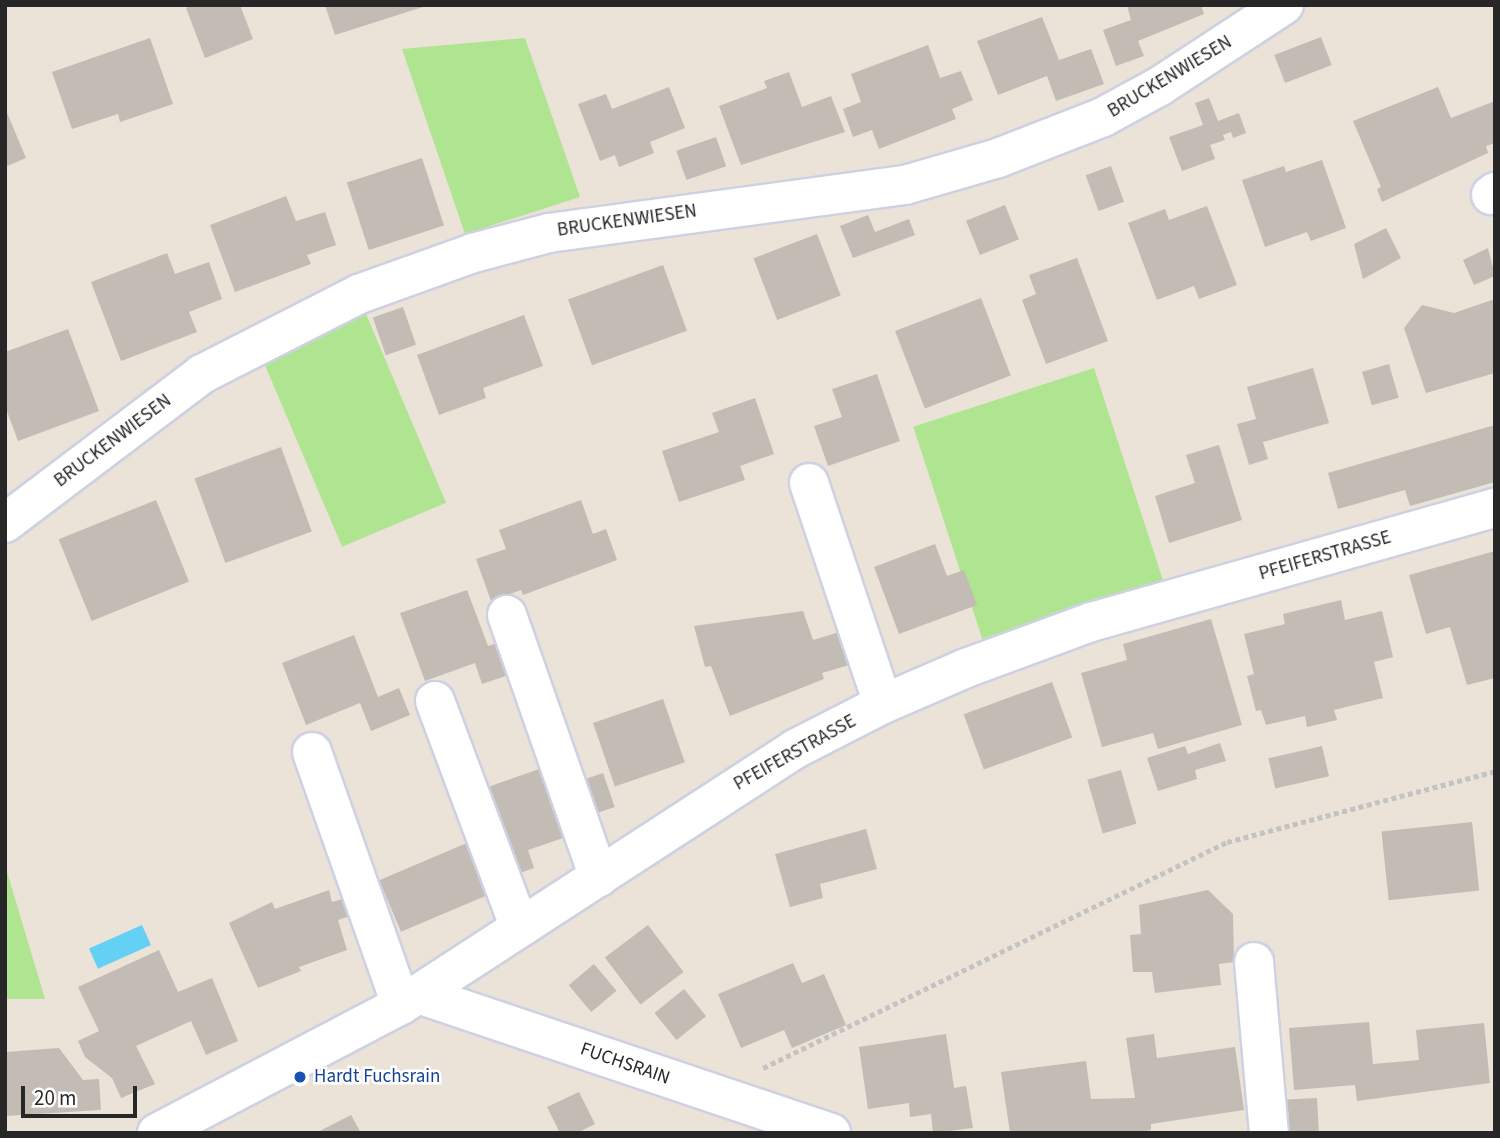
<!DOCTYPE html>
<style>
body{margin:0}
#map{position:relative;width:1500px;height:1138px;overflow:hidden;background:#ebe2d8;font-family:"Source Sans 3",sans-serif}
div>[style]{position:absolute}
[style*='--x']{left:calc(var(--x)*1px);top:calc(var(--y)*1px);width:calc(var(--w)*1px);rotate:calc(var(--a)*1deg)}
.green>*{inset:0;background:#afe591;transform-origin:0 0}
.water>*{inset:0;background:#64d0f3;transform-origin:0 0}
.building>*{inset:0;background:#c2bcb5;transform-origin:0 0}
.path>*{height:4.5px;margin-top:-2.25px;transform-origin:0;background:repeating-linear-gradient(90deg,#c3c3c3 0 5px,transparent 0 8.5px)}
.roads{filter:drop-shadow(2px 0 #cdd1e2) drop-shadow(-2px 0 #cdd1e2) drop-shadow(0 2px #cdd1e2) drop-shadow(0 -2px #cdd1e2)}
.minor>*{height:38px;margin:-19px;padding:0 19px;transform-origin:19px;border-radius:19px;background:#fff}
.dots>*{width:19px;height:19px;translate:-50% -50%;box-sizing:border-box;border:4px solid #fff;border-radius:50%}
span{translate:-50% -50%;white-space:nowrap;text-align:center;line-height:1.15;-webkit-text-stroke:5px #fff;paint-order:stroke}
.street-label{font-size:19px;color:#272727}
.transit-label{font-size:19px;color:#164399}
.left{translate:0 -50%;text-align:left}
.frame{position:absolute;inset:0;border:7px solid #272727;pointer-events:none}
.scale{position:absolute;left:21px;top:1086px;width:116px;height:32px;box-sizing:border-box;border:4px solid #272727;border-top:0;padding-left:9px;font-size:21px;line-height:24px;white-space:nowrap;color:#272727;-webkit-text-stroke:5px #fff;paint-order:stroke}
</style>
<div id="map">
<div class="green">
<div style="clip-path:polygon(525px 38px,580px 197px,465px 234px,402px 49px)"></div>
<div style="left:366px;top:314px;width:205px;height:113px;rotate:67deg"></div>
<div style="left:1094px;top:368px;width:223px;height:190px;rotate:72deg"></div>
<div style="clip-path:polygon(5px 865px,45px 999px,5px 999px)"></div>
</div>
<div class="water">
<div style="left:142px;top:925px;width:22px;height:58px;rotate:66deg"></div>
</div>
<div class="building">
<div style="clip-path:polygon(192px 5px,240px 5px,253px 39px,205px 58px,186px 8px)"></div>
<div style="clip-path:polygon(325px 5px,426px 5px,426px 6px,335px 35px)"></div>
<div style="clip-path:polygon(1127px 5px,1201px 5px,1204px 14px,1138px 41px,1144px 56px,1116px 66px,1103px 30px,1131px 20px)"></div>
<div style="clip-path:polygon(1042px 17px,1059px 60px,1091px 49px,1104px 84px,1056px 101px,1047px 76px,998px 95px,977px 41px)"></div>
<div style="left:1321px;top:37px;width:30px;height:50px;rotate:69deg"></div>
<div style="clip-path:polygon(150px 38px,173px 104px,120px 122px,118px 114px,72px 129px,52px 72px)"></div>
<div style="clip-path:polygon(928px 45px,940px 78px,961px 71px,973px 100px,952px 109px,956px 119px,879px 149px,872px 130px,853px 137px,843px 109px,861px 102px,851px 74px)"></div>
<div style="clip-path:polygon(789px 72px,802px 107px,831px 96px,845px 132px,741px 165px,719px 106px,767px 88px,764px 81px)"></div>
<div style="clip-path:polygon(669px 87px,685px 128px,650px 142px,654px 153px,619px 167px,615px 155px,600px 161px,578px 104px,606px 94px,612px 109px)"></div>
<div style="clip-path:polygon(1438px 87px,1451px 118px,1495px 101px,1495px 143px,1486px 146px,1488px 153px,1382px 202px,1377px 189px,1381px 187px,1353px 121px)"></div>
<div style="clip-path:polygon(1209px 98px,1218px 121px,1239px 113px,1246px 133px,1233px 138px,1231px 132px,1223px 135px,1225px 140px,1210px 145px,1215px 159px,1182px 171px,1169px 137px,1203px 125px,1195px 103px)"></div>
<div style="clip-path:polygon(5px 108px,26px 158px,5px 167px)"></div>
<div style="left:716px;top:137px;width:31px;height:42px;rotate:71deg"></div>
<div style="left:422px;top:158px;width:71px;height:79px;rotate:72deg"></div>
<div style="clip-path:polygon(1322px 160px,1346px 228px,1311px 241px,1307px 232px,1265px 247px,1242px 180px,1284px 166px,1286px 172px)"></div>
<div style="left:1111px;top:166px;width:38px;height:27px;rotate:70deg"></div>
<div style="clip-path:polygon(286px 196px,296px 221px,325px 212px,336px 245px,307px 255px,311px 264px,235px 292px,210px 225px)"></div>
<div style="left:1005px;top:205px;width:37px;height:42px;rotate:68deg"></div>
<div style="clip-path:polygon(1207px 206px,1237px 285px,1199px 299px,1194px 286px,1157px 300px,1128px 223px,1165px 209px,1169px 220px)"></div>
<div style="clip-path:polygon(868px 215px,875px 232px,909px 219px,915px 235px,853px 258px,840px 226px)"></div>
<div style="clip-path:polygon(1386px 228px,1401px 258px,1363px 279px,1354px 244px)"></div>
<div style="left:817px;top:234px;width:66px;height:68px;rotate:69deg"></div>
<div style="clip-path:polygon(1488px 248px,1495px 276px,1474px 285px,1463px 260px)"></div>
<div style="clip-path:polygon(167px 253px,175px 274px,209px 262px,222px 299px,189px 312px,197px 332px,121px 361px,91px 282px)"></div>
<div style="clip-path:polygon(1077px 258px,1108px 341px,1046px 364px,1022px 300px,1036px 294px,1029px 275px)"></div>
<div style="left:663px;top:265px;width:70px;height:101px;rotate:70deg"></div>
<div style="left:981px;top:298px;width:83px;height:92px;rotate:69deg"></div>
<div style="clip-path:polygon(1495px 299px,1495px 373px,1426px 393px,1404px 328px,1422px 305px,1454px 313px)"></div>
<div style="left:403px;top:307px;width:40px;height:32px;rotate:71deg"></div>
<div style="clip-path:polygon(524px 315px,543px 366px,483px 388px,486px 398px,439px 415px,417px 355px)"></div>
<div style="clip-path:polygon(68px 329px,99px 411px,18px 441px,5px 406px,5px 352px)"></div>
<div style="left:1389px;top:364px;width:35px;height:28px;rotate:74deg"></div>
<div style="clip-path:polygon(1313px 368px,1329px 423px,1263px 442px,1268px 459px,1249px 465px,1237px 424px,1256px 419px,1247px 387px)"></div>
<div style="clip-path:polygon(877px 374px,900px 441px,828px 466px,814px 426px,842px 417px,832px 389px)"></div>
<div style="clip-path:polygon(755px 398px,774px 454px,740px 466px,745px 480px,679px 502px,662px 451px,719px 432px,712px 413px)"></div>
<div style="clip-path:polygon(1495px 425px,1495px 482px,1410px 506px,1405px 490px,1338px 509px,1328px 473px)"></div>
<div style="clip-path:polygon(1219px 445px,1242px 520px,1169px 543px,1155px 496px,1195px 483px,1186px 455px)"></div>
<div style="left:281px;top:447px;width:90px;height:92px;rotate:70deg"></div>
<div style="left:156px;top:500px;width:88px;height:105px;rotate:68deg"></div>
<div style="clip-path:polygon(581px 500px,593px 534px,606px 529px,617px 560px,523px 595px,521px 590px,491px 601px,476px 559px,506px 549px,499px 530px)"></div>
<div style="clip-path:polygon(935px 544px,947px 576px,964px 570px,977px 605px,899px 634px,874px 567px)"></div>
<div style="clip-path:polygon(1495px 551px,1495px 678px,1467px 685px,1450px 627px,1426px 634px,1409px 575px)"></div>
<div style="clip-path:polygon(467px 590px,488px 646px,503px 641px,514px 673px,482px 684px,475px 663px,425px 681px,400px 613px)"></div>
<div style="clip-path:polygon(1341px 600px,1345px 620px,1382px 611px,1393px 657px,1374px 662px,1383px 698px,1334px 710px,1337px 720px,1307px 727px,1305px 716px,1266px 725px,1261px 710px,1256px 711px,1247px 676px,1254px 674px,1244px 634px,1285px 624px,1283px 614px)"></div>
<div style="clip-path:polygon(803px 611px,813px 640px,846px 630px,856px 663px,822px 673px,824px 679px,730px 716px,711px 666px,705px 667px,694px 626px)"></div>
<div style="clip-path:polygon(1211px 619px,1242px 725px,1158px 749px,1153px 733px,1102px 747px,1081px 673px,1127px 660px,1123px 644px)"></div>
<div style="clip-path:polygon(354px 635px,378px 697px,399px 688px,410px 715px,371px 731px,360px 703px,306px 725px,282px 663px)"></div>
<div style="left:1052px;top:682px;width:59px;height:94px;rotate:70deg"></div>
<div style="left:663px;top:699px;width:67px;height:74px;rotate:71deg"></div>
<div style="clip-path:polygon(1220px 743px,1226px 761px,1195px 770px,1197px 779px,1158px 791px,1147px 758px,1185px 746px,1188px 754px)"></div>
<div style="left:1322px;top:746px;width:31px;height:55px;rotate:77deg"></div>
<div style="clip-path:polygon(542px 768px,566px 837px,528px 850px,534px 868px,506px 878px,485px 788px)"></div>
<div style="left:1121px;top:770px;width:56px;height:35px;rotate:74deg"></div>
<div style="left:603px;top:773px;width:36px;height:34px;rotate:71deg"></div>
<div style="left:1472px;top:822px;width:69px;height:91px;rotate:84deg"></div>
<div style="clip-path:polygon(866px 829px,877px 869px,820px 884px,823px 898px,790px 907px,775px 854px)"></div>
<div style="left:474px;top:840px;width:56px;height:103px;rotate:67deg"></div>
<div style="clip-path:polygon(329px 890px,332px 902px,353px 896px,359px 913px,338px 920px,347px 950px,299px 967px,301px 971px,258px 988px,229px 923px,272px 902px,275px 909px)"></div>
<div style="clip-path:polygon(1208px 890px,1233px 914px,1234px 962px,1219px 964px,1221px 985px,1155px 993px,1152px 972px,1133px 972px,1130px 935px,1141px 934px,1139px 905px)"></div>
<div style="left:648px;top:925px;width:59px;height:54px;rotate:53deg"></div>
<div style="clip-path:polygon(159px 950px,178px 992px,212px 978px,238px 1041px,206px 1055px,191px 1021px,136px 1046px,155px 1084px,121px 1098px,112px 1078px,85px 1057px,78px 1041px,99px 1031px,78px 987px)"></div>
<div style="clip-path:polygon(793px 963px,802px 983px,824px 974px,846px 1025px,792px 1048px,784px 1030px,741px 1048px,718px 994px)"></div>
<div style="left:594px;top:964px;width:35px;height:33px;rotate:50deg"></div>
<div style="left:684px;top:989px;width:35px;height:38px;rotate:51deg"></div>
<div style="clip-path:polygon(1369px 1022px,1373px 1064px,1419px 1060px,1416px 1030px,1484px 1023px,1490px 1083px,1357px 1101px,1355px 1085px,1294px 1090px,1289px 1028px)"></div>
<div style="clip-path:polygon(946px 1034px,954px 1088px,966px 1086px,973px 1128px,933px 1133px,931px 1114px,910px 1117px,909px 1103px,868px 1109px,859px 1047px)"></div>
<div style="clip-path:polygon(1154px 1034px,1157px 1058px,1235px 1047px,1244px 1110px,1151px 1124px,1151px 1130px,1134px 1133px,1010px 1133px,1001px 1072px,1086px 1061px,1091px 1099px,1135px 1098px,1126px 1038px)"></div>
<div style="clip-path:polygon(59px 1048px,83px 1080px,99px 1079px,101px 1110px,5px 1116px,6px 1052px)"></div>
<div style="clip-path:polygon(579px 1092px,595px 1124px,577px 1133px,560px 1133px,547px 1107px)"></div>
<div style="left:1317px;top:1098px;width:33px;height:31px;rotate:87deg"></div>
<div style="clip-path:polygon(351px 1115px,361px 1133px,316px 1133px)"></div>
</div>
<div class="path">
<div style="--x:763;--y:1068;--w:516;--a:-25.97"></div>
<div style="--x:1227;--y:842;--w:277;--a:-14.8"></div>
</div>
<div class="roads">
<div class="minor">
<div style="--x:1491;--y:195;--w:5;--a:-37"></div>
<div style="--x:809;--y:483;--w:233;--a:71.5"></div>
<div style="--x:5;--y:523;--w:247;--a:-37.1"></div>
<div style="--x:202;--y:374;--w:176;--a:-27"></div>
<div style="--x:359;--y:294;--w:121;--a:-19.8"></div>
<div style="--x:473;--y:253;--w:79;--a:-14.7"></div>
<div style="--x:549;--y:233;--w:359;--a:-7.7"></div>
<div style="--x:905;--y:185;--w:97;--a:-16.2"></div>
<div style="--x:998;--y:158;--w:113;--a:-21.3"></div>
<div style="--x:1103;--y:117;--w:65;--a:-28.5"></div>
<div style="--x:1160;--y:86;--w:148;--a:-33.2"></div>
<div style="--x:507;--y:615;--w:278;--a:70.7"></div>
<div style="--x:435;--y:701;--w:242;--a:69.5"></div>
<div style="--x:312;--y:752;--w:268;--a:70.6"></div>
<div style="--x:1254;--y:962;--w:172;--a:85"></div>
<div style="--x:418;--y:994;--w:436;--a:18.6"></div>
<div style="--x:157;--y:1133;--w:276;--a:-27.7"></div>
<div style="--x:401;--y:1005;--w:470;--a:-33"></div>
<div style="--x:795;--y:749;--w:99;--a:-27.1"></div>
<div style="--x:883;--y:704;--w:90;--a:-23.4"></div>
<div style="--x:966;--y:668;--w:133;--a:-20.2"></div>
<div style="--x:1091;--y:622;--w:420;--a:-15.8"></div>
</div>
</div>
<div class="dots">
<div style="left:300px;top:1077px;background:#1a4fb4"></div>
</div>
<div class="street-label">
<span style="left:1170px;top:77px;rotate:-31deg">BRUCKENWIESEN</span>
<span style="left:627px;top:221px;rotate:-8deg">BRUCKENWIESEN</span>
<span style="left:113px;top:441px;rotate:-37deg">BRUCKENWIESEN</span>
<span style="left:1325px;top:556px;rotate:-16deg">PFEIFERSTRASSE</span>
<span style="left:795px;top:753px;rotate:-29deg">PFEIFERSTRASSE</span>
<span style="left:625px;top:1064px;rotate:19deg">FUCHSRAIN</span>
</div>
<div class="transit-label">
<span class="left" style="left:314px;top:1077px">Hardt Fuchsrain</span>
</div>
<div class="frame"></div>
<div class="scale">20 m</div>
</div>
